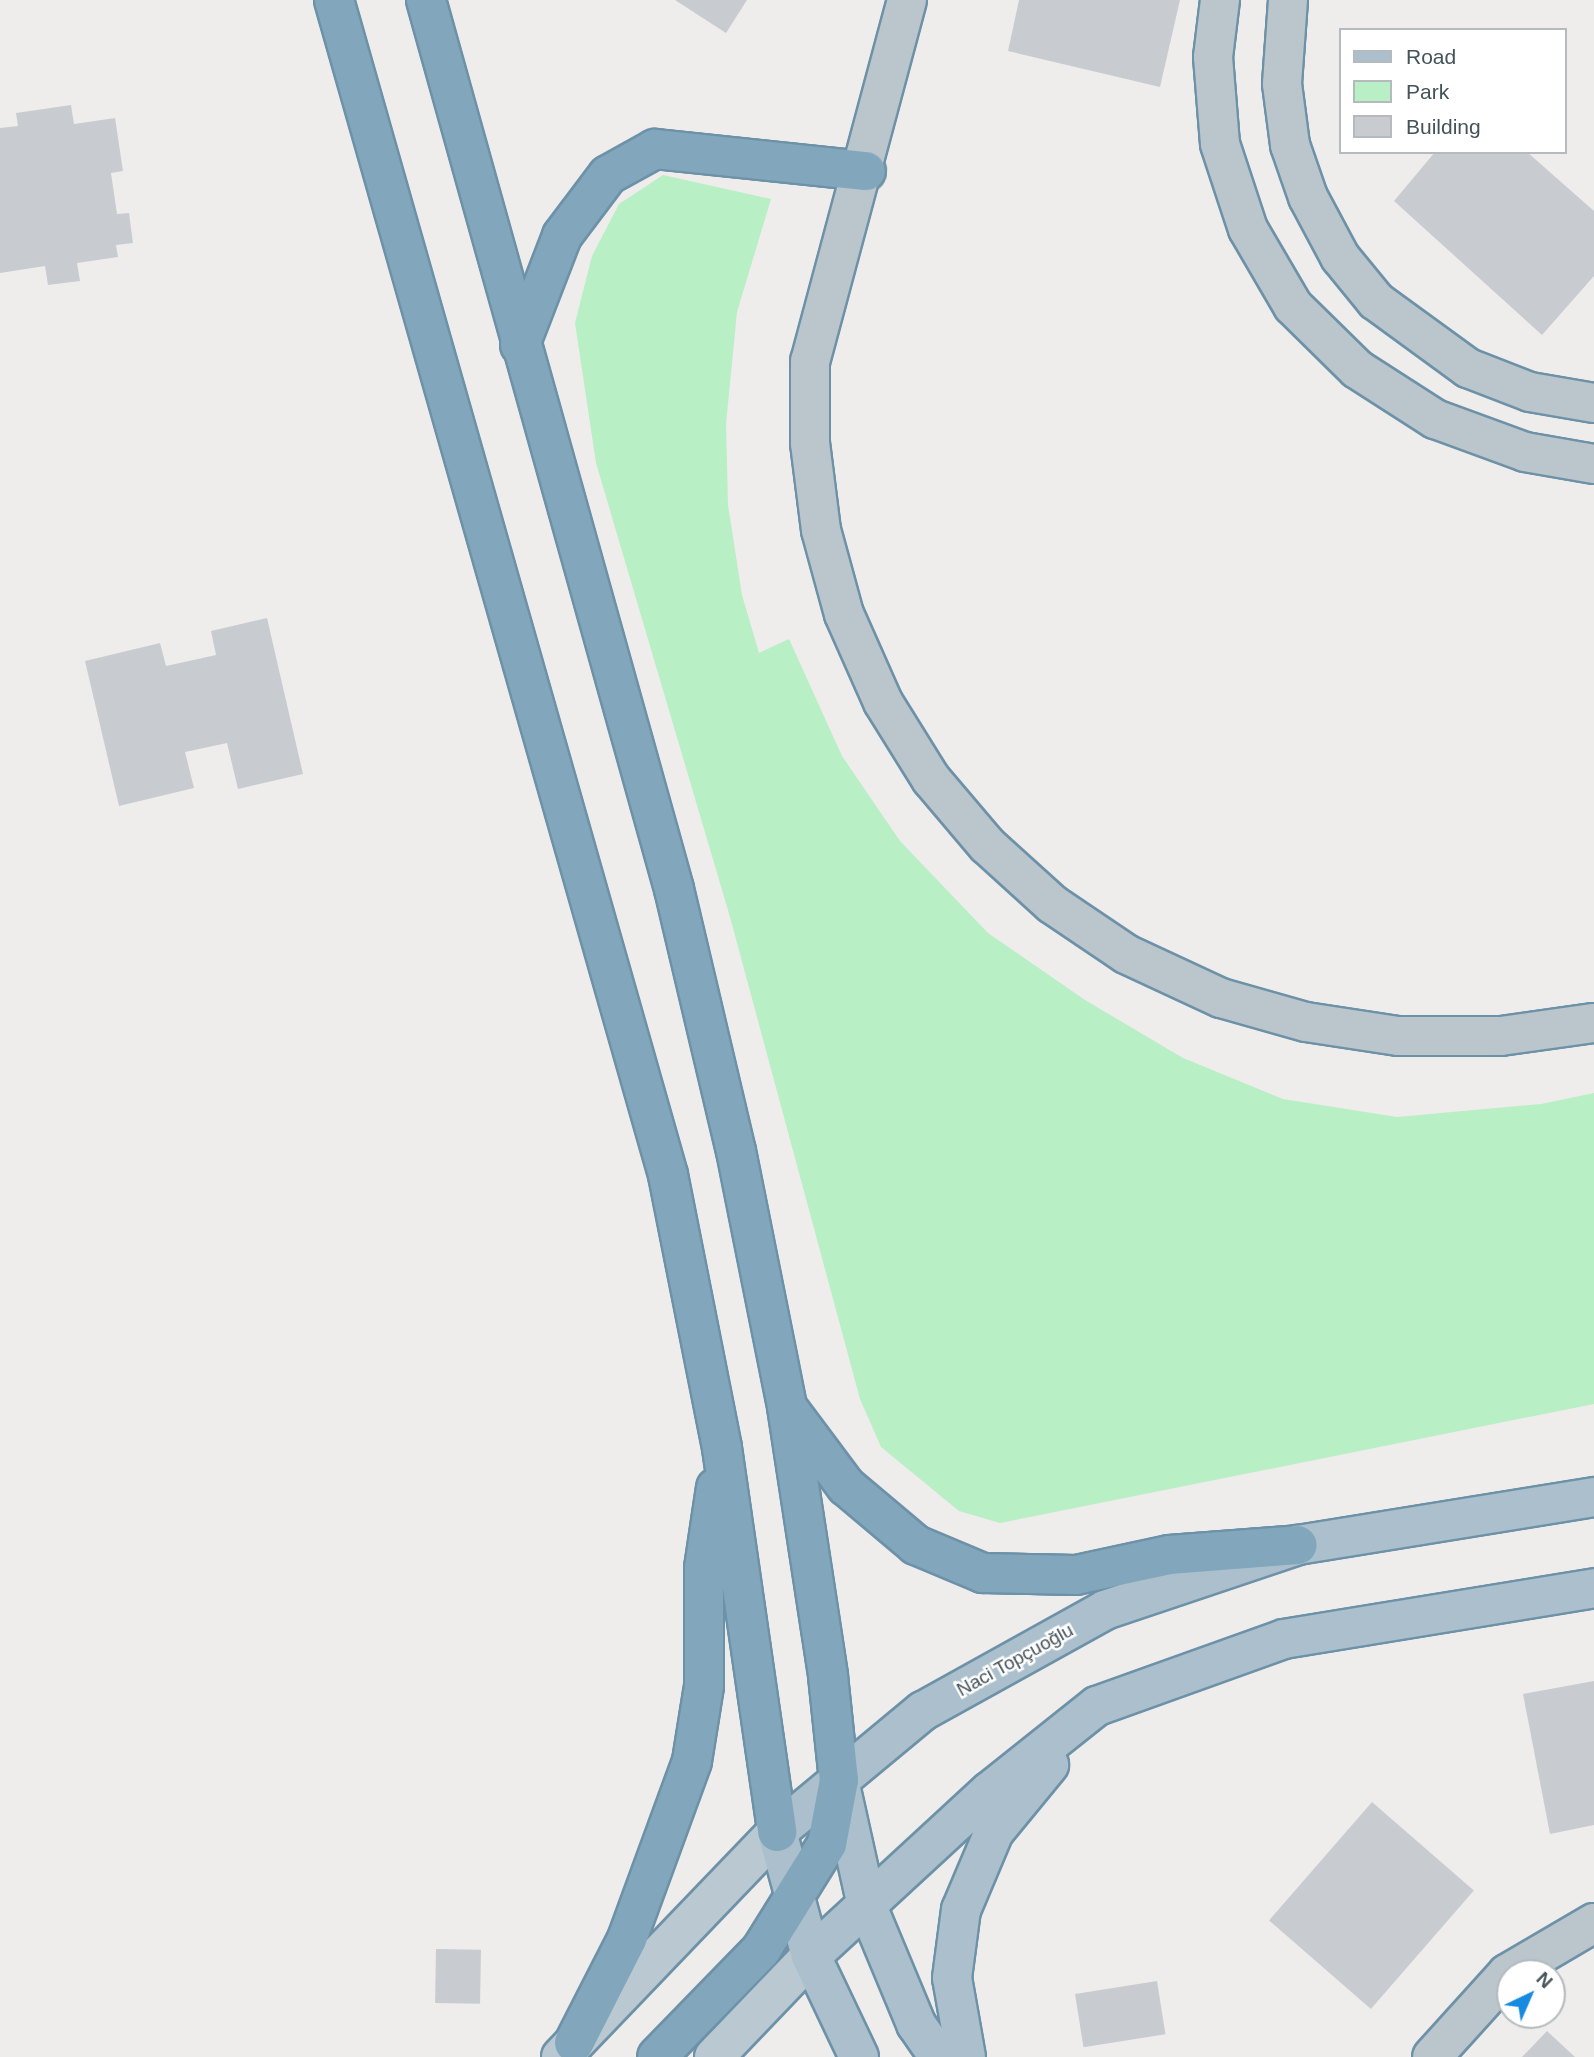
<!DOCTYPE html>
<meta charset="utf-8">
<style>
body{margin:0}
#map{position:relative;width:1594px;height:2057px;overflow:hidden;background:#efecec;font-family:Arial,sans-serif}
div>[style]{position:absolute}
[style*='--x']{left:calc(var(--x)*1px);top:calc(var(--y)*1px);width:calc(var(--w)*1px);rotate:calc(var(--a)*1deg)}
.green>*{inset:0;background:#b8efc5}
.building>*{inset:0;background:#c8ccd1;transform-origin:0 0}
.roads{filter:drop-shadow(2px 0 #6d92a8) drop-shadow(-2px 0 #6d92a8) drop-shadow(0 2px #6d92a8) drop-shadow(0 -2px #6d92a8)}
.street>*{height:38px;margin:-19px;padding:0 19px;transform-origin:19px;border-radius:19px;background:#bac6cc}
.secondary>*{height:38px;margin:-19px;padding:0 19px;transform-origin:19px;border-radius:19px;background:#b9c8d1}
.primary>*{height:38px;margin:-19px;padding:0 19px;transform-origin:19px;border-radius:19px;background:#abc0cc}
.highway>*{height:38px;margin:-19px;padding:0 19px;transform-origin:19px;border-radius:19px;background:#82a7bd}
span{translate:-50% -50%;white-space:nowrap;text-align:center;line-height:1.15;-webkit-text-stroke:5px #fff;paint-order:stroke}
.street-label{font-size:19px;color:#445259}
.legend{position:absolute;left:1339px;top:28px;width:228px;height:126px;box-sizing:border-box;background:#fff;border:2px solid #b4babd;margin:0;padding:9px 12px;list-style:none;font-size:21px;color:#445259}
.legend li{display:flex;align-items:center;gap:14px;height:35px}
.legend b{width:35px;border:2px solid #b4babd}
.north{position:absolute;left:1496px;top:1959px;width:70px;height:70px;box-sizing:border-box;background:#fff;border:2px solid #b4babd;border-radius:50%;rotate:44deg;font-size:19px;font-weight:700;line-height:28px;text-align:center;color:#445259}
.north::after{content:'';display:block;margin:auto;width:24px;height:32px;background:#168bdf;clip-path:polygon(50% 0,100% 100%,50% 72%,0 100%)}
</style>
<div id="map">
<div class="green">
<div style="clip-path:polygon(663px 175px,771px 199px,737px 312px,726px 424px,728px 505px,742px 595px,759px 653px,789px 639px,842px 756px,900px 841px,988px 933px,1085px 1000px,1183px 1058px,1283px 1099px,1397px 1117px,1541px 1104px,1594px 1093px,1594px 1404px,1000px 1523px,959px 1511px,881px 1447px,860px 1399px,730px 917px,596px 463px,575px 323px,592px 256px,619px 204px)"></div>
</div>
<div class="building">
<div style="clip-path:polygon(675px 0,747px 0,726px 33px)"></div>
<div style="clip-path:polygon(1019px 0,1180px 0,1160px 87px,1008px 51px)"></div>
<div style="clip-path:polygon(71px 105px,74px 124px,115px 118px,123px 171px,111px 173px,117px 214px,129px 213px,133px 243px,116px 245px,118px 257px,77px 263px,80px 281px,48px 285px,45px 266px,0 273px,0 128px,18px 126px,16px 113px)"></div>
<div style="clip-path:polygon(1435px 152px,1527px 152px,1594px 211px,1594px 276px,1542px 335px,1394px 201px)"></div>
<div style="clip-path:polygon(267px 618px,303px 774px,238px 789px,227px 743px,185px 752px,194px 788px,119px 806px,85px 661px,160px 643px,166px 666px,216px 655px,211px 631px)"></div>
<div style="clip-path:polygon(1594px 1681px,1594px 1825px,1550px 1834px,1523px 1694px)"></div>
<div style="left:1372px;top:1802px;width:135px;height:157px;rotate:41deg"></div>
<div style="left:436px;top:1949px;width:45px;height:54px;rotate:1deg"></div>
<div style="left:1157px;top:1981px;width:54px;height:83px;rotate:81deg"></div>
<div style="clip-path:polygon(1547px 2031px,1575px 2057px,1522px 2057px)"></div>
</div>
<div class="roads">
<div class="street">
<div style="--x:907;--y:0;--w:374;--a:105"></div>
<div style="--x:810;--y:361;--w:82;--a:90"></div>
<div style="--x:810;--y:443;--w:88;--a:82.8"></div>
<div style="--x:821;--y:530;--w:87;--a:74.7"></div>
<div style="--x:844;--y:614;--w:96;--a:66.1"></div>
<div style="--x:883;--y:702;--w:91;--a:58.1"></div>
<div style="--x:931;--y:779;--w:87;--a:49.7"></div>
<div style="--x:987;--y:845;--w:88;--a:42.2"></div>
<div style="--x:1052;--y:904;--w:89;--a:34"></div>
<div style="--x:1126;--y:954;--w:105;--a:24.9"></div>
<div style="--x:1221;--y:998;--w:88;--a:15.8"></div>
<div style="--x:1306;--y:1022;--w:93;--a:8.7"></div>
<div style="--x:1398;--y:1036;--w:103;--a:0"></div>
<div style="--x:1501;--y:1036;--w:94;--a:-8"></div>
<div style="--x:1220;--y:0;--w:57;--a:97"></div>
<div style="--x:1213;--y:57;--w:87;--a:85.4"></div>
<div style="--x:1220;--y:144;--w:89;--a:71.8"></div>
<div style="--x:1248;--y:229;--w:89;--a:59.7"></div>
<div style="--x:1293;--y:306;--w:90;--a:44.5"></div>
<div style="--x:1357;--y:369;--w:93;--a:32.7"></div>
<div style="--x:1435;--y:419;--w:96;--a:20.1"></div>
<div style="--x:1525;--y:452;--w:70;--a:9.9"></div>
<div style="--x:1288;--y:0;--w:84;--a:94.1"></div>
<div style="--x:1282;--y:84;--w:62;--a:82.5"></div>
<div style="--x:1290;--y:145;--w:55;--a:70.9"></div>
<div style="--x:1308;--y:197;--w:68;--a:61.9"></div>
<div style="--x:1340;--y:257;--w:57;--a:50.7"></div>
<div style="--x:1376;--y:301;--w:114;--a:36.1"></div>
<div style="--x:1468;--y:368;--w:66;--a:21.2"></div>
<div style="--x:1530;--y:392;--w:65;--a:9.8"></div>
<div style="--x:1432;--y:2057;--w:112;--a:-47.9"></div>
<div style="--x:1507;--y:1974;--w:101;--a:-30.4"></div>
</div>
<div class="secondary">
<div style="--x:561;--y:2057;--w:312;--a:-46.2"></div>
<div style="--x:714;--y:2057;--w:140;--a:-46.2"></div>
</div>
<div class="primary">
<div style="--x:839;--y:1780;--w:129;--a:77.5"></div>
<div style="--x:867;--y:1906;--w:128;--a:67.4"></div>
<div style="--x:916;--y:2024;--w:40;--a:55.1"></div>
<div style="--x:811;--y:1956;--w:243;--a:-42.7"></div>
<div style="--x:990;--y:1791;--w:137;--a:-38.5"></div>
<div style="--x:1097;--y:1706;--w:199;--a:-19.7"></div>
<div style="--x:1284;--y:1639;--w:314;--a:-9.3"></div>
<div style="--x:859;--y:2057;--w:112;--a:-115.4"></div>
<div style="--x:811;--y:1956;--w:129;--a:-105.3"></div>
<div style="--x:777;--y:1832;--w:190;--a:-39.7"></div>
<div style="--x:923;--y:1711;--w:208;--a:-29"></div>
<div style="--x:1105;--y:1610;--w:204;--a:-18.6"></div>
<div style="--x:1298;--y:1545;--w:300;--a:-9.2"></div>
<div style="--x:966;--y:2057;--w:80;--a:-100"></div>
<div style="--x:952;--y:1978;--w:69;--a:-82.5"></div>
<div style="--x:961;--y:1910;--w:85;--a:-67.1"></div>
<div style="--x:994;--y:1832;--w:87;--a:-50.6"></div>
</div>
<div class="highway">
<div style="--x:334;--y:0;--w:1222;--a:74.13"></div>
<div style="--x:668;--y:1175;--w:278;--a:78.8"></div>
<div style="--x:722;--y:1448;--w:388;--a:81.8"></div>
<div style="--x:426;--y:0;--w:923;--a:74.41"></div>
<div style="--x:674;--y:889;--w:269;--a:76.7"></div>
<div style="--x:736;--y:1151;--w:261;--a:78.7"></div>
<div style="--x:787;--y:1407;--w:272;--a:81.3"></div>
<div style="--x:828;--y:1676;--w:105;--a:84"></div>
<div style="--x:839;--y:1780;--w:65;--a:100.6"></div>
<div style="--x:827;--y:1844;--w:125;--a:121.9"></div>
<div style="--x:761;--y:1950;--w:149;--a:134.2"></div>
<div style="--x:520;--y:345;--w:117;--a:-68.9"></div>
<div style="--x:562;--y:236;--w:76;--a:-53"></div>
<div style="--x:608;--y:175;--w:54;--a:-29"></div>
<div style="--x:655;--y:149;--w:212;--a:6"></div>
<div style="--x:790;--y:1411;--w:94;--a:53.3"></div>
<div style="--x:846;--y:1486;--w:92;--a:40.1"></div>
<div style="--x:916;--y:1545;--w:73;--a:22.7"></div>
<div style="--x:983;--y:1573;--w:93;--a:1.2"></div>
<div style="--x:1076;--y:1575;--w:95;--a:-12.1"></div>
<div style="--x:1169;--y:1555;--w:129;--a:-4.4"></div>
<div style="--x:574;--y:2043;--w:117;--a:-63"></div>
<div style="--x:627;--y:1939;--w:189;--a:-69.9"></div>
<div style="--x:692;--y:1761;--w:76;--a:-80.9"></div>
<div style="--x:704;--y:1686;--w:118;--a:-90"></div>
<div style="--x:704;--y:1568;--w:81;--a:-81.5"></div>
</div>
</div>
<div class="street-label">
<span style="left:1015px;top:1660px;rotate:-29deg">Naci Topçuoğlu</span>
</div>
<ul class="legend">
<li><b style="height:9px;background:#abc0cc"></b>Road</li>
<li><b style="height:19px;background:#b8efc5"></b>Park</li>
<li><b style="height:19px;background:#c8ccd1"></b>Building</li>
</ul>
<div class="north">N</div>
</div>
